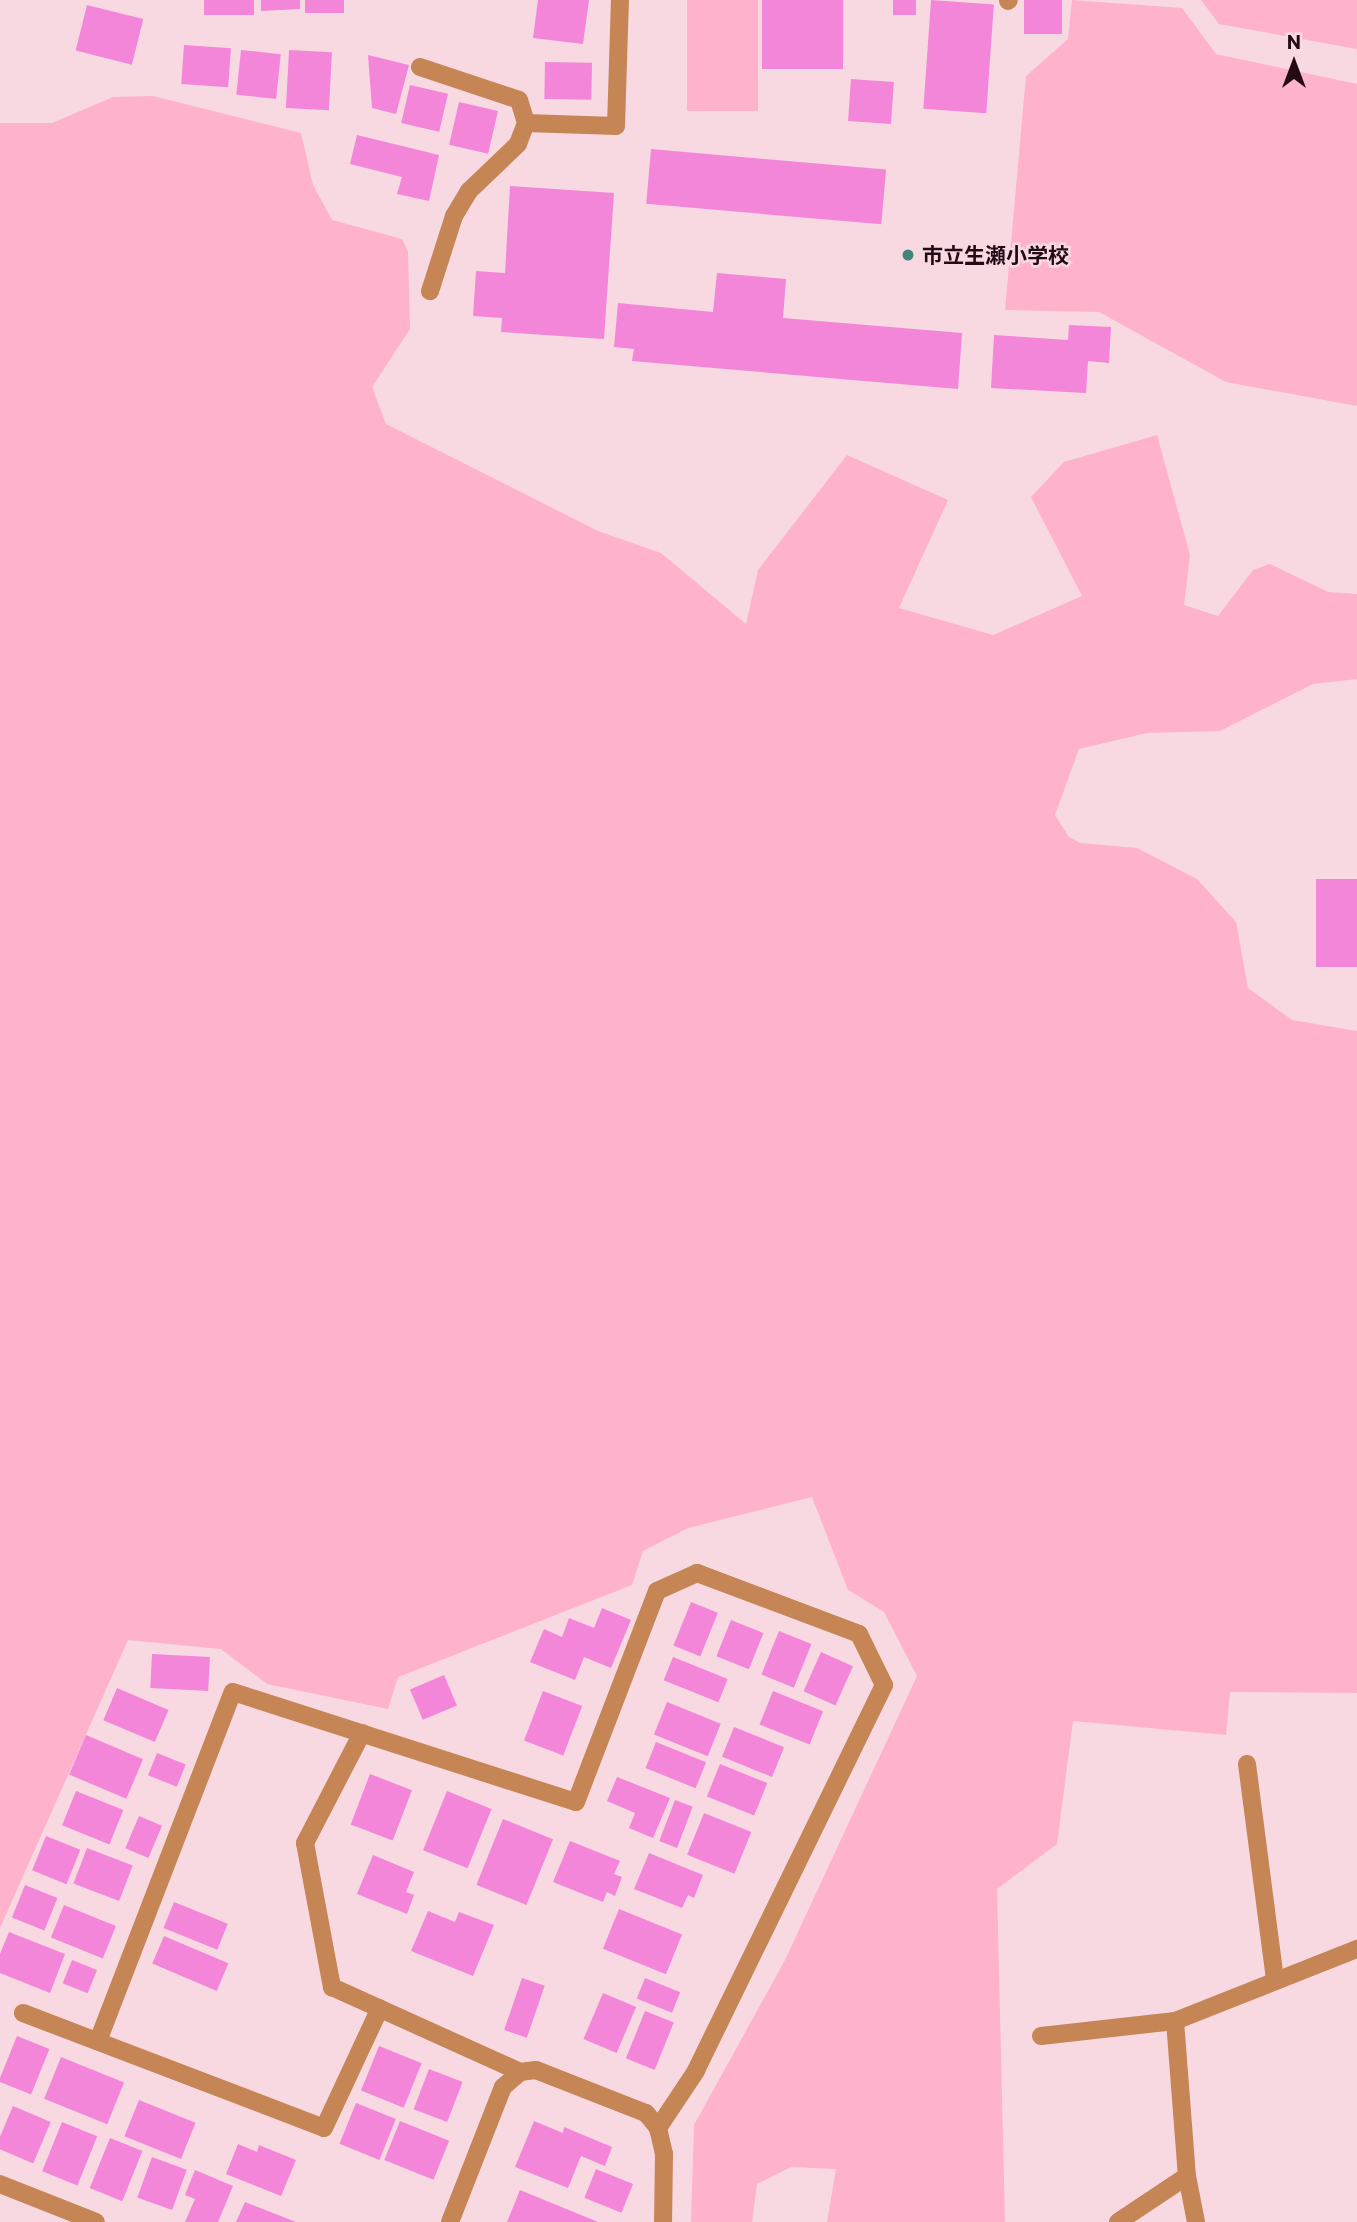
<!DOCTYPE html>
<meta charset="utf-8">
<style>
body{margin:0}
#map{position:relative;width:1357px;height:2222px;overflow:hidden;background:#f8d9e2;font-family:Commissioner,"Noto Sans JP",sans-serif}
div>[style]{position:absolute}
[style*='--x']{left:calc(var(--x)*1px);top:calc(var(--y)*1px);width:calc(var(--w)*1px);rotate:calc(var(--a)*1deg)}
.green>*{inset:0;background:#feb2cc;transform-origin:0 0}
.building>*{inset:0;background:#f386d9;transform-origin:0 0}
.minor>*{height:18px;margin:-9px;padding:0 9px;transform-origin:9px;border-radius:9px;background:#c58555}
.dots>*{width:19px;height:19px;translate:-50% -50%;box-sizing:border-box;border:4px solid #f8d9e2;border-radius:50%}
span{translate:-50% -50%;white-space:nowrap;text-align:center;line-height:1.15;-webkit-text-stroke:5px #f8d9e2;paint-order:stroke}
.poi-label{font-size:21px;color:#240a15;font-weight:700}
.left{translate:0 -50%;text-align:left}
.north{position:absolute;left:1259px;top:28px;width:70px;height:70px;-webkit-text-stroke:5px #f8d9e2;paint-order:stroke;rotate:0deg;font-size:19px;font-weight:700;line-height:28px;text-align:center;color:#240a15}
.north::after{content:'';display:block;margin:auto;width:24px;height:32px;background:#240a15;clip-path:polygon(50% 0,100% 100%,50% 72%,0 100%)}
</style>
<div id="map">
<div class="green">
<div style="left:687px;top:0;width:71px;height:111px"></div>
<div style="clip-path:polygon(1072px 0,1182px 8px,1216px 54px,1357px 84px,1357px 406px,1226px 382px,1099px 312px,1005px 310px,1026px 76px,1068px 39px)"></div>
<div style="clip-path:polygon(1201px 0,1357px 0,1357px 49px,1219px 24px)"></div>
<div style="clip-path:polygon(153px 96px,301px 133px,313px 185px,332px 220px,402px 239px,408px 251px,410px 329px,372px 387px,386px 424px,598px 531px,661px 553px,746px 624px,758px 570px,847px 455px,948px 500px,899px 608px,993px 635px,1082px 596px,1031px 497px,1064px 462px,1157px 435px,1190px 555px,1184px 605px,1218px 616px,1253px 570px,1270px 564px,1328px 592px,1357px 594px,1357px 679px,1313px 684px,1220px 731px,1147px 733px,1079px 749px,1055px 815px,1069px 837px,1080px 843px,1137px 848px,1197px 879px,1236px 922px,1248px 988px,1292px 1020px,1357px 1031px,1357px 1693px,1230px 1692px,1226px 1735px,1073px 1721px,1057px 1844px,997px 1889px,1005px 2222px,827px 2222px,836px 2169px,791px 2167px,757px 2184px,752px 2222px,691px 2222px,694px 2125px,785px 1960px,917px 1676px,884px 1612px,848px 1590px,812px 1497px,688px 1528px,643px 1551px,632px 1585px,398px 1677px,388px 1709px,267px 1684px,221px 1649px,128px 1640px,0 1928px,0 123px,52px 123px,113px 97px)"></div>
</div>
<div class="building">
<div style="left:204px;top:0;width:50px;height:15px"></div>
<div style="clip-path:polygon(261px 0,300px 0,300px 9px,261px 11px)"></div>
<div style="left:305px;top:0;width:39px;height:13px"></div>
<div style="clip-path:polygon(538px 0,589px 0,583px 44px,533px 38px)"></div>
<div style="left:762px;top:0;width:81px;height:69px"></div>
<div style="left:893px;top:0;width:23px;height:15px"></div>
<div style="left:931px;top:0;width:63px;height:109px;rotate:4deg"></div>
<div style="left:1024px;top:0;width:38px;height:34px"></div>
<div style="left:87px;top:5px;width:58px;height:47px;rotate:14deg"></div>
<div style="left:184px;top:45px;width:47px;height:39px;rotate:4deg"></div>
<div style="left:241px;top:50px;width:40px;height:45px;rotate:6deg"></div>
<div style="left:289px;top:50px;width:43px;height:58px;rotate:3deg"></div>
<div style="clip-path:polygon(368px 55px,409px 65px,396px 114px,372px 108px)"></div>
<div style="left:545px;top:62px;width:47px;height:37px;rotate:1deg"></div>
<div style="left:851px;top:79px;width:43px;height:42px;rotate:4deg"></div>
<div style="left:410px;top:85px;width:39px;height:39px;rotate:13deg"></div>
<div style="left:459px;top:102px;width:40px;height:44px;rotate:13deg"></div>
<div style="clip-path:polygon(357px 135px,439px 155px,429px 201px,397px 194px,402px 177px,350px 164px)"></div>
<div style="left:651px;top:149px;width:236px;height:55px;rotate:5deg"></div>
<div style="clip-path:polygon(510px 186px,614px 193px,604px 339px,501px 332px,502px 318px,473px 316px,476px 271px,505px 273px)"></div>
<div style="clip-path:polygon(717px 273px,786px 279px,783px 318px,962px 333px,958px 389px,632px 361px,634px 349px,614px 347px,618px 303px,713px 312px)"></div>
<div style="clip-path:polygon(1069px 325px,1111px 327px,1109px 363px,1088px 361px,1086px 393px,991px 388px,994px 335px,1068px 340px)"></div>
<div style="left:1357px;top:879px;width:88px;height:41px;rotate:90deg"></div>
<div style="left:691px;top:1602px;width:29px;height:47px;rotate:22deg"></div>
<div style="clip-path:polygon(602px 1608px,631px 1620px,611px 1668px,584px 1657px,575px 1680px,530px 1662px,544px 1629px,562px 1637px,569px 1618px,594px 1628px)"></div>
<div style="left:731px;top:1620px;width:35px;height:39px;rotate:22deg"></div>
<div style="left:779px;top:1631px;width:35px;height:47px;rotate:22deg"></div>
<div style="left:821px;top:1652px;width:35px;height:43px;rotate:24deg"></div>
<div style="left:152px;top:1654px;width:58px;height:34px;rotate:3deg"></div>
<div style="left:673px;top:1657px;width:59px;height:25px;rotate:22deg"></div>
<div style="left:444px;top:1675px;width:33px;height:37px;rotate:67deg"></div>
<div style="left:117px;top:1688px;width:56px;height:35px;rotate:23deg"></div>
<div style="left:543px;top:1691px;width:42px;height:53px;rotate:21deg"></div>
<div style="left:773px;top:1691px;width:54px;height:36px;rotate:22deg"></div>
<div style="left:667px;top:1702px;width:58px;height:35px;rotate:22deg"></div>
<div style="left:734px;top:1727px;width:54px;height:32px;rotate:22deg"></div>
<div style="left:86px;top:1735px;width:62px;height:43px;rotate:23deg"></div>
<div style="left:656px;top:1742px;width:54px;height:28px;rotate:22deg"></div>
<div style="left:157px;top:1753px;width:31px;height:24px;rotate:22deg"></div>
<div style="left:720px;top:1764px;width:51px;height:35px;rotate:22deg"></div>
<div style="left:370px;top:1774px;width:45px;height:54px;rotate:21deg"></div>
<div style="clip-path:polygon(617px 1777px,670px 1798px,653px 1838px,629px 1828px,635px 1813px,607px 1801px)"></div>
<div style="left:76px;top:1791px;width:51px;height:37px;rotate:22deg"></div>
<div style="left:447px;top:1791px;width:48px;height:64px;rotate:22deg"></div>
<div style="left:675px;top:1800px;width:19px;height:44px;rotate:21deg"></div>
<div style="left:704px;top:1813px;width:51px;height:45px;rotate:22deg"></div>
<div style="left:139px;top:1816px;width:25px;height:35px;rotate:23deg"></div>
<div style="left:503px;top:1819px;width:54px;height:71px;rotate:22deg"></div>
<div style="left:46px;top:1836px;width:37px;height:37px;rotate:22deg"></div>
<div style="clip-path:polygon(570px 1841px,620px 1861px,614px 1874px,622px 1877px,615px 1896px,607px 1892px,603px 1902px,553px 1882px)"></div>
<div style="left:87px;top:1848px;width:49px;height:38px;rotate:21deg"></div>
<div style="clip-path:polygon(649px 1853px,703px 1875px,694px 1898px,688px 1895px,682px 1908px,634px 1889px)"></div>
<div style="clip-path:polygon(373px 1855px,414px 1872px,406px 1892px,414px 1895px,407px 1914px,357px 1894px)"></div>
<div style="left:25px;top:1885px;width:35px;height:35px;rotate:22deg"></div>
<div style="left:174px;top:1902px;width:58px;height:28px;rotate:22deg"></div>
<div style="left:64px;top:1905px;width:56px;height:35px;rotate:22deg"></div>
<div style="left:619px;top:1909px;width:68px;height:43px;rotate:22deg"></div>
<div style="clip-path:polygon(428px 1911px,455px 1922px,459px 1912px,494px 1925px,473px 1976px,411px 1951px)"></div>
<div style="clip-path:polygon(9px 1932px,65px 1954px,50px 1993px,0 1973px,0 1954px)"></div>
<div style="left:164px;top:1936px;width:70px;height:30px;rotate:23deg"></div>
<div style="left:72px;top:1960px;width:27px;height:25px;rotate:22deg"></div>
<div style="left:522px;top:1978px;width:24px;height:55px;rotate:19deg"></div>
<div style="left:645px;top:1978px;width:38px;height:22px;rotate:22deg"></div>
<div style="left:603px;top:1993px;width:36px;height:50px;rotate:23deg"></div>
<div style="left:645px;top:2011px;width:31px;height:51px;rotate:22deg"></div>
<div style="left:17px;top:2036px;width:35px;height:49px;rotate:22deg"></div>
<div style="left:379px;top:2046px;width:46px;height:48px;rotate:22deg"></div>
<div style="left:61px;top:2057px;width:68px;height:45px;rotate:22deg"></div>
<div style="left:429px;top:2069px;width:36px;height:43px;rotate:21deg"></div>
<div style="left:139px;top:2100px;width:61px;height:39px;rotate:22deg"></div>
<div style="left:356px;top:2103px;width:43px;height:44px;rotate:22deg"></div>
<div style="left:13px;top:2106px;width:41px;height:45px;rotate:23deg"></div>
<div style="left:400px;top:2121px;width:53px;height:42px;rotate:22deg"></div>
<div style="clip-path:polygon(534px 2121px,563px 2133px,564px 2127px,612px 2147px,605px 2166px,581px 2156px,568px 2188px,515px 2167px)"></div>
<div style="left:62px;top:2122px;width:38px;height:53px;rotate:22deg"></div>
<div style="left:110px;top:2138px;width:35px;height:54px;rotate:22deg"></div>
<div style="clip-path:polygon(238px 2144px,257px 2152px,259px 2145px,296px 2160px,281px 2196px,226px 2174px)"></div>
<div style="left:152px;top:2157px;width:37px;height:43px;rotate:20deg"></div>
<div style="left:596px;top:2169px;width:40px;height:31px;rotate:22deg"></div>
<div style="clip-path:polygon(195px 2170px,233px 2186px,218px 2222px,185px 2222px,195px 2199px,185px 2195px)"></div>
<div style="clip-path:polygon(520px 2190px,598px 2222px,507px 2222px)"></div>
<div style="clip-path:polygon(245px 2202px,296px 2222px,236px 2222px)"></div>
</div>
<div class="minor">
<div style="--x:1008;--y:1;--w:1;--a:-45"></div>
<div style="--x:420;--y:67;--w:104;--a:18.4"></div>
<div style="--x:519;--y:100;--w:24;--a:73"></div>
<div style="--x:526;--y:123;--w:22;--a:111"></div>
<div style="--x:518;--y:144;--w:68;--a:136.2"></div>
<div style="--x:469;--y:191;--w:29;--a:121"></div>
<div style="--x:454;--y:216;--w:79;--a:107.7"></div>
<div style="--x:526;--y:123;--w:90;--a:1.9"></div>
<div style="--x:616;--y:126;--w:126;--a:-88.2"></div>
<div style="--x:362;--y:1733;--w:124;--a:117.4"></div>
<div style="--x:305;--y:1843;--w:147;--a:79.4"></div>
<div style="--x:332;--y:1987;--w:206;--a:24.3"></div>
<div style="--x:1247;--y:1764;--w:218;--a:82.6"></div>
<div style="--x:23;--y:2013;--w:322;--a:20.9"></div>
<div style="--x:324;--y:2128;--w:132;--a:-65"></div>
<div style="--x:1175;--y:2021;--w:155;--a:85.6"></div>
<div style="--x:1187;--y:2176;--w:47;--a:78.9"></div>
<div style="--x:1041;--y:2036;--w:135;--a:-6.4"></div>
<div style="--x:1175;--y:2021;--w:196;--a:-21.6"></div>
<div style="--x:98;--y:2041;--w:374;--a:-68.9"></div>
<div style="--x:233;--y:1692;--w:360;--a:17.8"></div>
<div style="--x:576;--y:1802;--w:226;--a:-69"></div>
<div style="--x:657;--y:1591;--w:44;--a:-24.2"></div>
<div style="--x:697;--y:1573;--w:173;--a:20.6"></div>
<div style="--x:859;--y:1634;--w:57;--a:63.9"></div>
<div style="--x:884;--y:1685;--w:429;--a:116"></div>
<div style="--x:696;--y:2071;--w:69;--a:123.7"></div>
<div style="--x:0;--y:2184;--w:103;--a:21.6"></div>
<div style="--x:450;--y:2222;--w:145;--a:-68.6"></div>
<div style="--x:503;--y:2087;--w:23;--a:-41"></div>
<div style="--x:520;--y:2072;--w:16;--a:-7"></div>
<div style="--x:536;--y:2070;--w:118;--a:21.4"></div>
<div style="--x:646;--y:2113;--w:19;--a:51"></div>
<div style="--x:658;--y:2128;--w:27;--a:77"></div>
<div style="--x:664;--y:2154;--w:68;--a:90.8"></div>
<div style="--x:1118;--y:2222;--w:83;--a:-33.7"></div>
</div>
<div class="dots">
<div style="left:908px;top:255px;background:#438576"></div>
</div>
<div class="poi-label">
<span class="left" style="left:922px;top:255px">市立生瀬小学校</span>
</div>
<div class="north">N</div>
</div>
